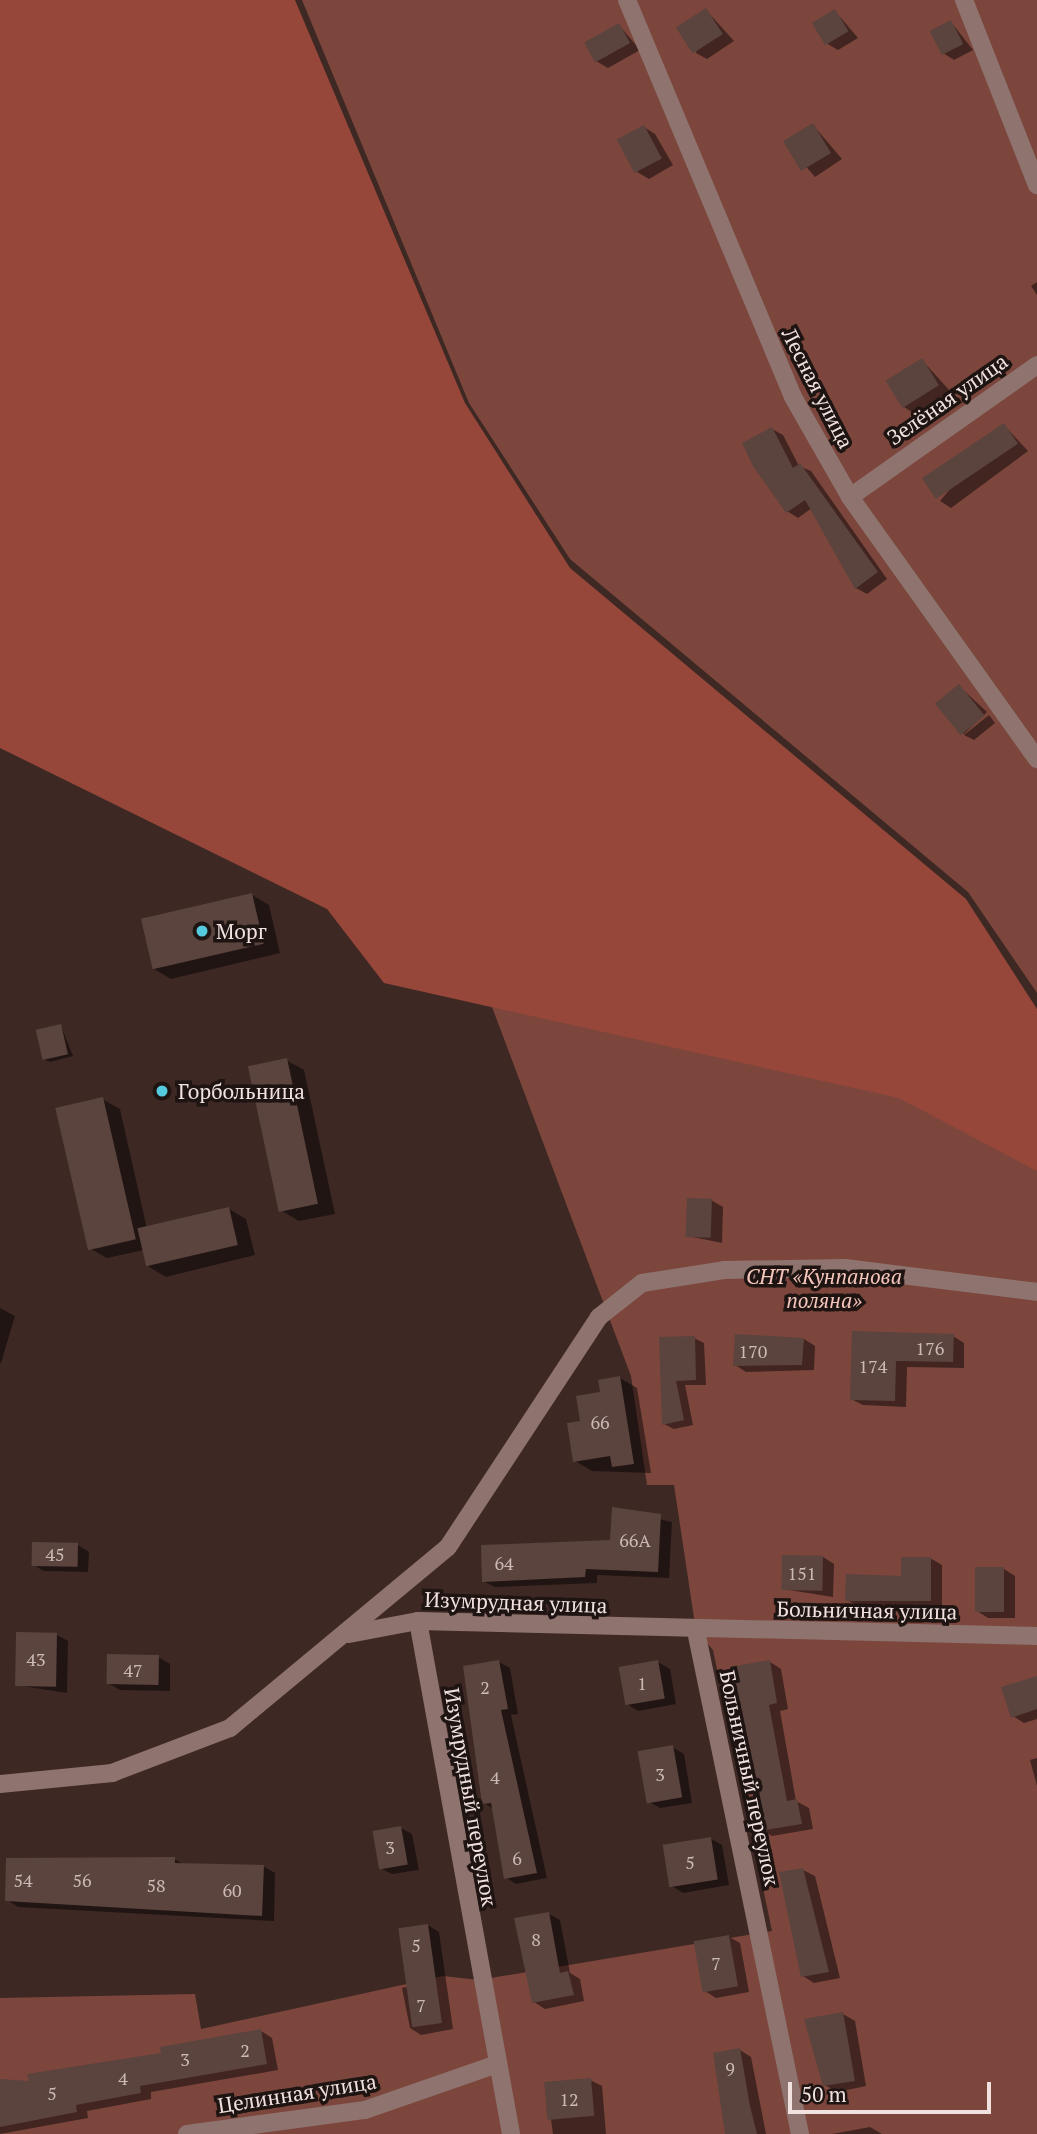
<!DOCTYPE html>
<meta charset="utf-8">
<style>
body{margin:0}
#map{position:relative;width:1037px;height:2134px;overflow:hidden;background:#3e2824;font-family:"PT Serif",serif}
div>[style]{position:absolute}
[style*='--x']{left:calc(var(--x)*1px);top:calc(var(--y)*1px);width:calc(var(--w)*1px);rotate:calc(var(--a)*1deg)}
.green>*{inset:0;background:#7c463c}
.forest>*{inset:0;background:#96473a}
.shadow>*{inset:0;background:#0007}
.building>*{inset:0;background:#5b433e;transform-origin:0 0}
.minor>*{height:18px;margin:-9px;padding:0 9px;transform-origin:9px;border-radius:9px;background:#8e736e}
.dots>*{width:19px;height:19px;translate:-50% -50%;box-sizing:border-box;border:4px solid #1e1412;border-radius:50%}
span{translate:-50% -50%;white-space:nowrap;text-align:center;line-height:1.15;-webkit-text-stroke:7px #1e1412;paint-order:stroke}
.number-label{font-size:18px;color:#ccbab7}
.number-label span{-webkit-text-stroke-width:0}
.street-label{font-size:21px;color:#f1e2df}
.poi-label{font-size:21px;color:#f1e2df}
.left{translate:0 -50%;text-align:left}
.park-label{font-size:21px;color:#f5c6bc;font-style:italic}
.scale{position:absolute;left:788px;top:2082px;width:203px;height:32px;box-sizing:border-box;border:4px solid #f1e2df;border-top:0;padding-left:9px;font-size:21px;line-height:24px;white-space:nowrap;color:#f1e2df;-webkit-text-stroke:5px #1e1412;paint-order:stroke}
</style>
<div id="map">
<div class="green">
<div style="clip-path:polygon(302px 0,1037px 0,1037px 993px,968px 892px,570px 559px,469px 403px)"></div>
<div style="clip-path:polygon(486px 991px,899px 1085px,1037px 1152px,1037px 2134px,0 2134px,0 1998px,195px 1994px,201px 2029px,443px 1976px,479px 1980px,772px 1931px,713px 1650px,696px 1631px,674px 1485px,647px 1485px,631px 1376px)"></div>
</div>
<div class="forest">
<div style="clip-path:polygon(0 0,295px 0,465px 403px,570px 568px,966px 899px,1037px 1009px,1037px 1171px,899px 1098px,384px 983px,327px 909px,0 748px)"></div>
</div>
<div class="shadow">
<div style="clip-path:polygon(706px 10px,734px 41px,707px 59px,696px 53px)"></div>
<div style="clip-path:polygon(835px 11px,858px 38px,838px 50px,826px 43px)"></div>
<div style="clip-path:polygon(951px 22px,973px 50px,954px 60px,943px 53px)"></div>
<div style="clip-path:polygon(619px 25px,640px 50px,608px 68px,596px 61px)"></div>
<div style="clip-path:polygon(813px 125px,842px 159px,815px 177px,786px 143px)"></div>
<div style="clip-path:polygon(644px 127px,655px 134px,673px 165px,649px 179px,637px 172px)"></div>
<div style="clip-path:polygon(1037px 282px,1037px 295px,1031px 286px)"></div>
<div style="clip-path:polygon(922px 360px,950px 391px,915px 414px,904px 407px)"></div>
<div style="clip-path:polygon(1004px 425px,1028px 451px,951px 508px,940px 501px)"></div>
<div style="clip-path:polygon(772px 429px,783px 435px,799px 466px,811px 471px,887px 579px,867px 594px,856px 588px,812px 508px,798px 518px,787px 511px)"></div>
<div style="clip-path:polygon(959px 686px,987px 712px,964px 734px,962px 733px)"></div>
<div style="clip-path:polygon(989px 715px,995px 723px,974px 740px,964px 735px)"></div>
<div style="clip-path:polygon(252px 895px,269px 905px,280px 953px,171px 979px,154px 969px)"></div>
<div style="clip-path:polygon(61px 1026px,73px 1056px,50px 1062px,44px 1059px)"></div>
<div style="clip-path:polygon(286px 1060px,304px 1070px,335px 1214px,299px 1221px,282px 1211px)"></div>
<div style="clip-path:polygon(102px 1099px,120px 1109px,147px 1229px,229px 1209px,246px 1219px,255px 1255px,166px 1277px,149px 1267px,144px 1250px,107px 1258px,89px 1248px)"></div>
<div style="clip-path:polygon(711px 1200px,723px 1207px,722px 1243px,688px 1236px)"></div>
<div style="clip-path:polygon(0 1308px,15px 1316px,1px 1363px,0 1363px)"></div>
<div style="clip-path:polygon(853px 1333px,953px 1336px,964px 1343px,964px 1368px,907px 1367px,906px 1407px,863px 1405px,851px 1399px)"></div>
<div style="clip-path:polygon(694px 1338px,704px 1343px,706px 1385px,685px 1385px,693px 1425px,674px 1429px,664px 1424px,661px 1339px)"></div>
<div style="clip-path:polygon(804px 1339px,815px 1346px,814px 1370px,746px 1372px,735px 1365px)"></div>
<div style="clip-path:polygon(620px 1378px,637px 1388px,651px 1473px,592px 1471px,575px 1461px,582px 1423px)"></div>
<div style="clip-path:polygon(613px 1509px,672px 1522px,669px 1578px,597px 1575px,597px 1583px,495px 1587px,483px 1581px,612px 1541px)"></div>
<div style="clip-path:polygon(78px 1545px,89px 1552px,88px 1572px,44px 1571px,33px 1565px)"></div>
<div style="clip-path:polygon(823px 1557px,834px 1564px,833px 1597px,783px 1589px)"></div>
<div style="clip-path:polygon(930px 1558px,942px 1565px,942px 1607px,859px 1606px,847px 1600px,903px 1578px)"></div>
<div style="clip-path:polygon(1004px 1569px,1015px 1576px,1015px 1618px,988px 1618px,977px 1611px)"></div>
<div style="clip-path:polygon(57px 1635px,68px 1641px,67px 1693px,16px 1685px)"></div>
<div style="clip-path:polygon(158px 1657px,170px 1664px,170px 1691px,120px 1690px,108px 1683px)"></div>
<div style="clip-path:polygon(499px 1662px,510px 1668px,518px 1714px,511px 1715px,547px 1878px,516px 1884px,505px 1877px,494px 1809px,484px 1803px)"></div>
<div style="clip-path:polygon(658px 1662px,670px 1669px,676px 1704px,638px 1711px,627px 1704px)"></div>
<div style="clip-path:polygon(770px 1662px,781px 1669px,788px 1709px,780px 1711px,796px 1801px,809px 1808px,813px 1829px,772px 1836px,761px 1830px)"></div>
<div style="clip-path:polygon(1037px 1680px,1037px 1719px,1024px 1723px,1013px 1716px)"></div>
<div style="clip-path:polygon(672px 1747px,684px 1754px,692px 1803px,660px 1808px,649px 1802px)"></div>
<div style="clip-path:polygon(1037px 1758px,1037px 1786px,1030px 1760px)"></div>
<div style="clip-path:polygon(401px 1828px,412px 1834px,419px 1870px,392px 1874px,380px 1868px)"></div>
<div style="clip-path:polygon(710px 1838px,722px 1845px,729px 1885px,683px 1893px,672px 1886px)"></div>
<div style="clip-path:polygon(174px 1859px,185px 1865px,263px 1866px,275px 1873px,274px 1921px,18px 1907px,7px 1900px)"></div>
<div style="clip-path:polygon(803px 1870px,815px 1876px,840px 1978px,814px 1983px,803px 1976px)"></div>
<div style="clip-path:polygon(549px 1914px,560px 1920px,570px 1973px,580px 1979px,584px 2001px,545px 2009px,534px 2002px)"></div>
<div style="clip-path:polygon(428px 1925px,439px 1932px,453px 2029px,421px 2035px,410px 2028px,402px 1988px,410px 1986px)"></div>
<div style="clip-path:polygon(729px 1937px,740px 1943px,749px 1992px,716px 1998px,705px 1991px)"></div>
<div style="clip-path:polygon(843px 2014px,855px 2021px,866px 2086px,837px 2092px,825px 2085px)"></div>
<div style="clip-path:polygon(261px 2031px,272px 2038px,278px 2070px,151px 2092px,151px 2099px,87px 2111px,88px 2118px,0 2134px,0 2081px,31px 2083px)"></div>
<div style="clip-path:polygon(740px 2050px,751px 2057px,766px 2134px,727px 2134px)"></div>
<div style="clip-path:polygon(590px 2080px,602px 2086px,606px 2134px,553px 2134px,546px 2084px)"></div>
<div style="clip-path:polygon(870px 2127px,882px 2134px,832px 2134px)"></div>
</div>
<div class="building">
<div style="left:706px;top:8px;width:31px;height:36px;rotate:57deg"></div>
<div style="left:835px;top:9px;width:26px;height:27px;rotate:59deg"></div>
<div style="left:951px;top:20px;width:27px;height:24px;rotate:63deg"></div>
<div style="left:619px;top:23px;width:23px;height:40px;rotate:61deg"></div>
<div style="left:813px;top:123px;width:35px;height:35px;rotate:59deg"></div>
<div style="left:644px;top:125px;width:38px;height:31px;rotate:62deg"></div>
<div style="left:922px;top:358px;width:32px;height:43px;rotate:58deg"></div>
<div style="left:1004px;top:423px;width:25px;height:99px;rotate:56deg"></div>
<div style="clip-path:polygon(772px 427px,793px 468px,800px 463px,878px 572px,855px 589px,805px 500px,786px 513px,753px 466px,742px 443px)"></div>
<div style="left:959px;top:684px;width:41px;height:31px;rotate:51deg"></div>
<div style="left:252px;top:893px;width:52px;height:114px;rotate:77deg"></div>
<div style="left:61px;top:1024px;width:31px;height:26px;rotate:77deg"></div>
<div style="left:287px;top:1058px;width:149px;height:40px;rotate:78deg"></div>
<div style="left:103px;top:1097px;width:146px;height:49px;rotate:77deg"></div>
<div style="left:687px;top:1198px;width:25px;height:39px;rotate:2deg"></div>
<div style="left:229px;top:1207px;width:39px;height:94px;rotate:77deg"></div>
<div style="clip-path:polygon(852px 1331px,954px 1334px,953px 1362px,896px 1361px,895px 1401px,850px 1400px)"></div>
<div style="clip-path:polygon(735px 1334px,804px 1338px,802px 1365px,733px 1366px)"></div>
<div style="clip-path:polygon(695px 1336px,696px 1380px,676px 1381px,684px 1420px,662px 1425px,659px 1337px)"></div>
<div style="clip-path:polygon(620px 1376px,634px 1464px,612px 1467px,610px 1456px,573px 1462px,567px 1423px,580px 1421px,576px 1396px,600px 1392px,598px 1380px)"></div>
<div style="clip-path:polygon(612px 1507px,661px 1514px,658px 1572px,586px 1569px,585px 1577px,482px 1582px,481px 1545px,610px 1540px)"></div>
<div style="left:32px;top:1542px;width:46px;height:24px;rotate:1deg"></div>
<div style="left:782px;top:1555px;width:41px;height:35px;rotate:1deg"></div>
<div style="clip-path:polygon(901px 1557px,931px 1557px,931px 1601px,845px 1601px,846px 1574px,901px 1576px)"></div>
<div style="left:975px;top:1567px;width:29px;height:45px"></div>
<div style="left:16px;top:1632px;width:41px;height:54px;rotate:1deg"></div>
<div style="left:107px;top:1654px;width:52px;height:30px;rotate:1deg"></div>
<div style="clip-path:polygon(499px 1660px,508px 1709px,501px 1710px,537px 1873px,504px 1879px,491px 1803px,482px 1804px,463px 1666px)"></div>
<div style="left:658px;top:1660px;width:39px;height:40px;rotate:80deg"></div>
<div style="clip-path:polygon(770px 1660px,777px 1703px,769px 1705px,787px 1801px,797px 1799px,802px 1824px,759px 1831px,730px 1667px)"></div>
<div style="clip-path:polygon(1037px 1676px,1037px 1709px,1011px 1718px,1001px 1687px)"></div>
<div style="left:673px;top:1745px;width:53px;height:36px;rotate:80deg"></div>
<div style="left:401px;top:1826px;width:39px;height:29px;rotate:80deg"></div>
<div style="left:711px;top:1837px;width:43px;height:49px;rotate:81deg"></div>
<div style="clip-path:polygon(175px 1857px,175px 1863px,264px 1865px,262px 1916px,5px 1901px,6px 1858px)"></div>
<div style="clip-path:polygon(803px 1868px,829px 1972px,801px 1977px,779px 1872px)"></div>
<div style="clip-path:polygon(549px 1912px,560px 1973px,568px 1971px,574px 1995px,532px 2003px,514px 1918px)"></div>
<div style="left:428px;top:1924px;width:100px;height:30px;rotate:82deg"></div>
<div style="left:729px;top:1935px;width:52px;height:36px;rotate:80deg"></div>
<div style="clip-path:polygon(843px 2012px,855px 2081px,823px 2086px,804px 2019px)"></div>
<div style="clip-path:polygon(261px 2029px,267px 2064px,140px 2086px,141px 2093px,76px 2105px,77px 2112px,0 2127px,0 2079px,29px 2081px,27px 2074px,161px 2053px,160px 2047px)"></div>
<div style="clip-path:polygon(740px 2048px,750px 2106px,757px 2134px,725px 2134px,713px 2053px)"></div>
<div style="left:591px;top:2078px;width:38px;height:47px;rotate:85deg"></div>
</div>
<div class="minor">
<div style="--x:627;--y:0;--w:430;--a:67.3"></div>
<div style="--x:793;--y:397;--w:115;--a:60.3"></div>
<div style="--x:850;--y:497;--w:322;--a:54.5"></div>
<div style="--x:964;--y:0;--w:199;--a:68.5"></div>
<div style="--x:850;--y:497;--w:229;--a:-35.2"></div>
<div style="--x:418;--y:1621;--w:521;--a:79.72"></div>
<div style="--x:696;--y:1631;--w:514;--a:78.32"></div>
<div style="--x:349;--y:1634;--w:70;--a:-10.7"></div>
<div style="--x:418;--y:1621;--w:619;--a:1.39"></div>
<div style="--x:0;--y:1784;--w:113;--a:-5.6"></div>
<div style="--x:112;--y:1773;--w:126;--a:-20.9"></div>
<div style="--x:230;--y:1728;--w:283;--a:-39.7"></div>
<div style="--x:448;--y:1547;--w:275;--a:-56.7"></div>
<div style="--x:599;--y:1317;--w:55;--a:-38.3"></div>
<div style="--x:642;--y:1283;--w:83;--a:-9"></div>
<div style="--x:724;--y:1270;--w:121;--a:-0.9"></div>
<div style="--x:845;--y:1268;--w:193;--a:7.1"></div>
<div style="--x:187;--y:2134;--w:180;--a:-7.7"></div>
<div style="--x:365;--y:2110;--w:137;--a:-19.2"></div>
</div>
<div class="dots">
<div style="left:202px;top:931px;background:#55cadf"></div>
<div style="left:162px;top:1091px;background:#55cadf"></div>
</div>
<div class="number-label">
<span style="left:930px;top:1348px">176</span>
<span style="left:753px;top:1351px">170</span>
<span style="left:873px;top:1366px">174</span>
<span style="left:600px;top:1422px">66</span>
<span style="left:635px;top:1540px">66А</span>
<span style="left:55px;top:1554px">45</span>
<span style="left:504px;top:1563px">64</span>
<span style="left:802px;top:1573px">151</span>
<span style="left:36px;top:1659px">43</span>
<span style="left:133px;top:1670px">47</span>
<span style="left:642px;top:1683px">1</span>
<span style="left:485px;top:1687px">2</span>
<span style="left:660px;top:1774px">3</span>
<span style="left:495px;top:1777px">4</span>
<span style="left:390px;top:1847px">3</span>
<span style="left:517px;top:1858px">6</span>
<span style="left:690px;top:1862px">5</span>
<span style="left:23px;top:1880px">54</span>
<span style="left:82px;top:1880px">56</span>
<span style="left:156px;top:1885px">58</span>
<span style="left:232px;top:1890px">60</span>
<span style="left:536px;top:1939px">8</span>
<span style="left:416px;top:1945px">5</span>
<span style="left:716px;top:1963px">7</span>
<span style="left:421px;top:2005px">7</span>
<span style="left:245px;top:2050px">2</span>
<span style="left:185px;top:2059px">3</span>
<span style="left:730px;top:2068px">9</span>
<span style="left:123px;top:2078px">4</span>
<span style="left:52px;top:2093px">5</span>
<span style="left:569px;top:2099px">12</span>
</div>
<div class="street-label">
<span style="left:818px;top:388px;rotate:63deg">Лесная улица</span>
<span style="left:947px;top:399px;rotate:-35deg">Зелёная улица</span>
<span style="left:516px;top:1602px;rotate:2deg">Изумрудная улица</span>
<span style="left:867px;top:1610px;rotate:1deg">Больничная улица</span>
<span style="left:750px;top:1778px;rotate:78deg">Больничный переулок</span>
<span style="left:471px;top:1797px;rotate:80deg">Изумрудный переулок</span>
<span style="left:297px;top:2093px;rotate:-9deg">Целинная улица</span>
</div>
<div class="poi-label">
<span class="left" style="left:216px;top:931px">Морг</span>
<span class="left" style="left:178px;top:1091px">Горбольница</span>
</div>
<div class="park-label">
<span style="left:824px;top:1288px">СНТ «Кунпанова<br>поляна»</span>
</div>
<div class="scale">50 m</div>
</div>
